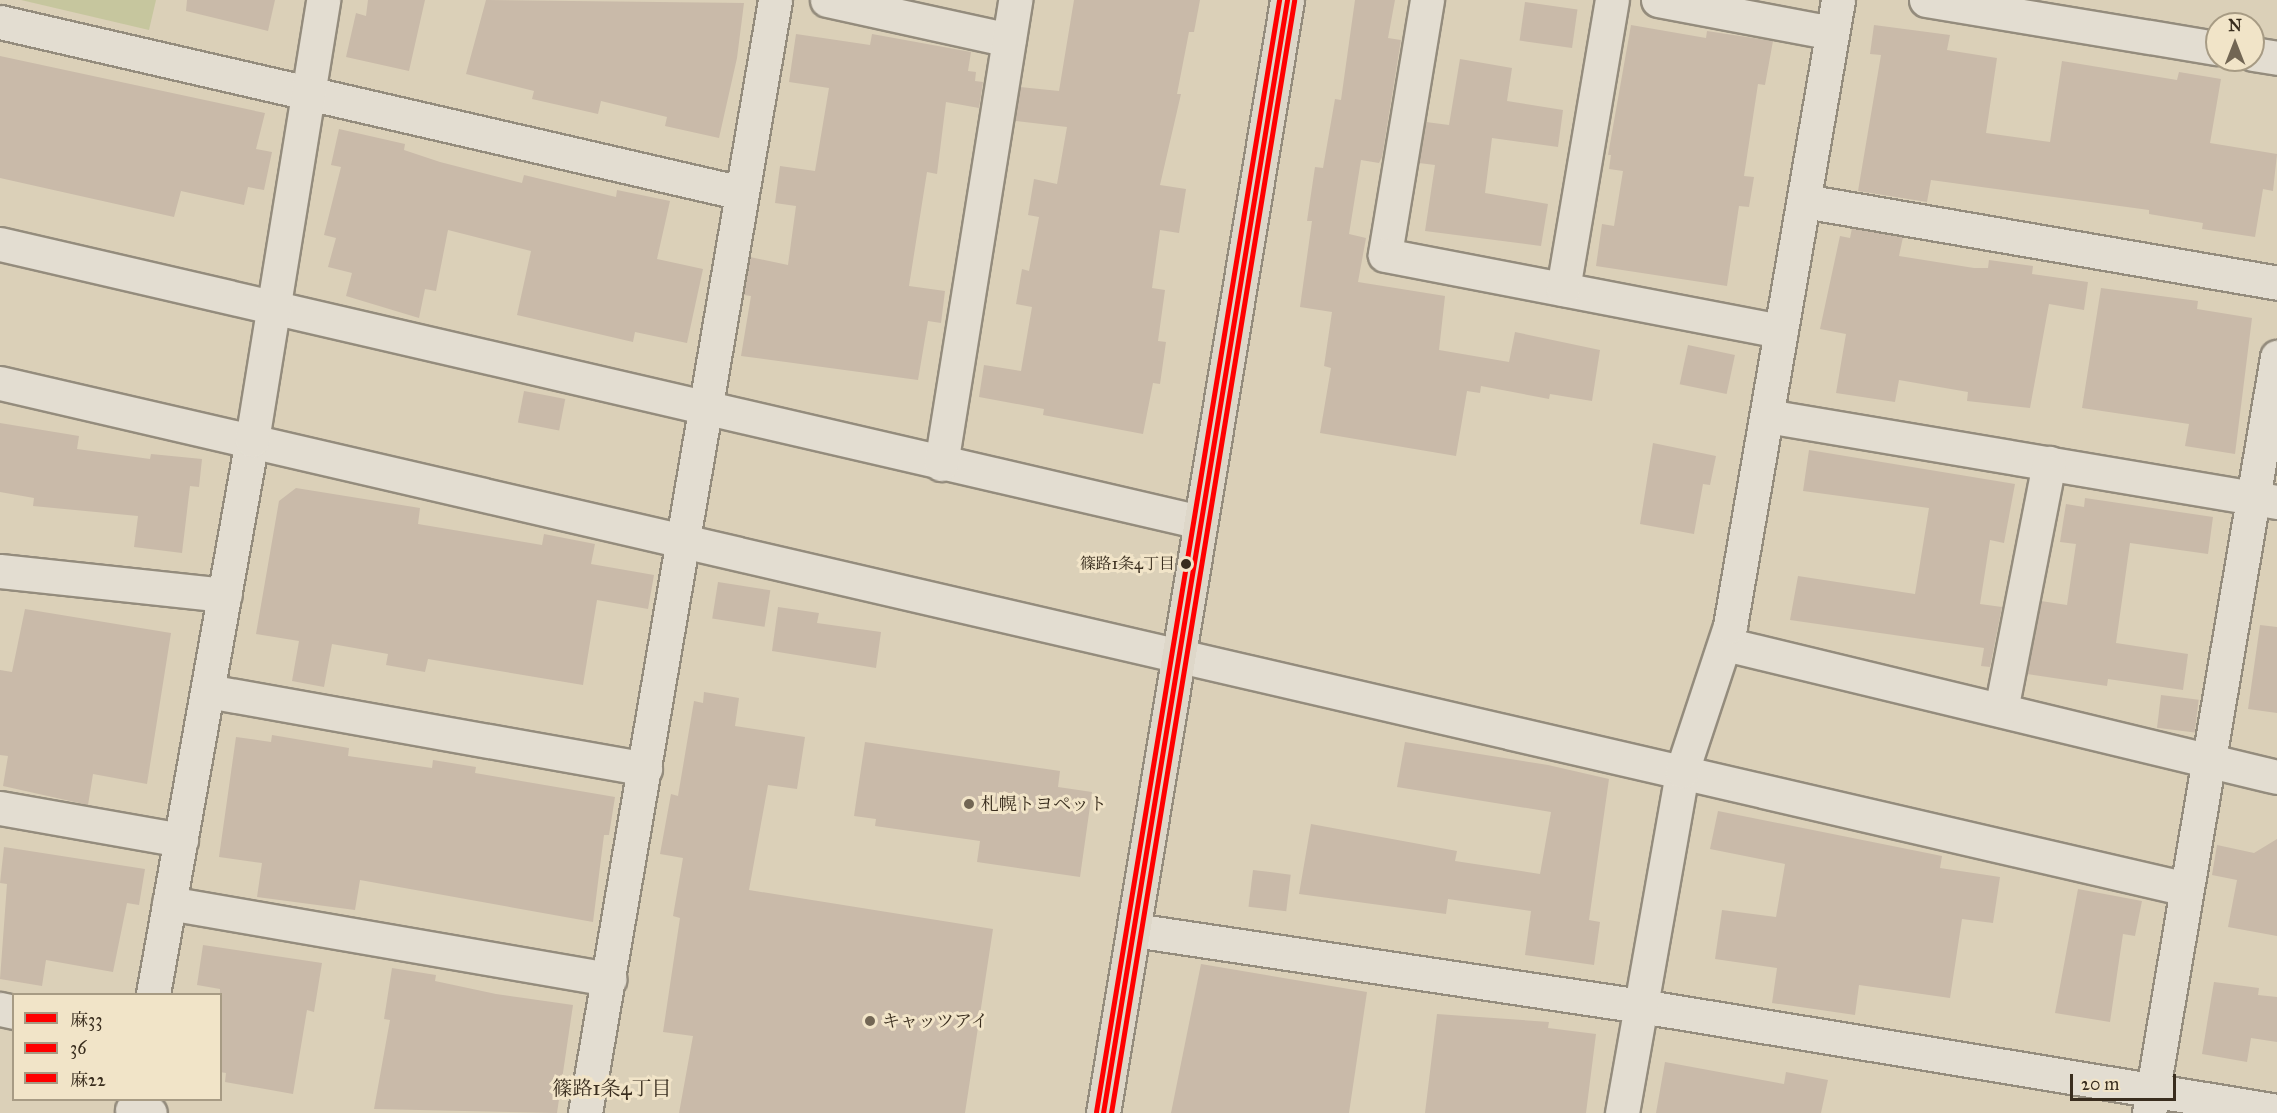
<!DOCTYPE html>
<meta charset="utf-8">
<style>
body{margin:0}
#map{position:relative;width:2277px;height:1113px;overflow:hidden;background:#dbd0b8;font-family:"IM FELL Great Primer","Noto Serif JP",serif}
div>[style]{position:absolute}
[style*='--x']{left:calc(var(--x)*1px);top:calc(var(--y)*1px);width:calc(var(--w)*1px);rotate:calc(var(--a)*1deg)}
.green>*{inset:0;background:#c6c69e}
.building>*{inset:0;background:#c9baa9;transform-origin:0 0}
.roads{filter:drop-shadow(2px 0 #948c7d) drop-shadow(-2px 0 #948c7d) drop-shadow(0 2px #948c7d) drop-shadow(0 -2px #948c7d)}
.street>*{height:33px;margin:-16.5px;padding:0 16.5px;transform-origin:16.5px;border-radius:16.5px;background:#e3ddd1}
.primary>*{height:33px;margin:-16.5px;padding:0 16.5px;transform-origin:16.5px;border-radius:16.5px;background:#ded7c9}
.bus-1>*{height:4.5px;margin:-2.25px;padding:0 2.25px;transform-origin:2.25px;border-radius:2.25px;background:#f00}
.bus-2>*{height:4.5px;margin:-2.25px;padding:0 2.25px;transform-origin:2.25px;border-radius:2.25px;background:#f00}
.bus-3>*{height:4.5px;margin:-2.25px;padding:0 2.25px;transform-origin:2.25px;border-radius:2.25px;background:#f00}
.dots>*{width:16px;height:16px;translate:-50% -50%;box-sizing:border-box;border:3px solid #f1e4c8;border-radius:50%}
span{translate:-50% -50%;white-space:nowrap;text-align:center;line-height:1.15;-webkit-text-stroke:6px #f1e4c8;paint-order:stroke}
.bus-label{font-size:16px;color:#392d1e}
.right{translate:-100% -50%;text-align:right}
.poi-label{font-size:18px;color:#392d1e}
.left{translate:0 -50%;text-align:left}
.neighbourhood-label{font-size:20px;color:#392d1e}
.legend{position:absolute;left:12px;top:993px;width:210px;height:108px;box-sizing:border-box;background:#f1e4c8;border:2px solid #a79b84;margin:0;padding:8px 10px;list-style:none;font-size:18px;color:#392d1e}
.legend li{display:flex;align-items:center;gap:12px;height:30px}
.legend b{width:30px;border:2px solid #a79b84}
.north{position:absolute;left:2205px;top:12px;width:60px;height:60px;box-sizing:border-box;background:#f1e4c8;border:2px solid #a79b84;border-radius:50%;rotate:0deg;font-size:16px;font-weight:700;line-height:24px;text-align:center;color:#392d1e}
.north::after{content:'';display:block;margin:auto;width:21px;height:27px;background:#726654;clip-path:polygon(50% 0,100% 100%,50% 72%,0 100%)}
.scale{position:absolute;left:2070px;top:1074px;width:106px;height:27px;box-sizing:border-box;border:3px solid #392d1e;border-top:0;padding-left:8px;font-size:18px;line-height:21px;white-space:nowrap;color:#392d1e;-webkit-text-stroke:4px #f1e4c8;paint-order:stroke}
</style>
<div id="map">
<div class="green">
<div style="clip-path:polygon(21px 0,156px 0,149px 30px)"></div>
</div>
<div class="building">
<div style="clip-path:polygon(187px 0,275px 0,268px 31px,186px 11px)"></div>
<div style="clip-path:polygon(368px 0,425px 0,409px 71px,346px 57px,356px 13px,366px 16px)"></div>
<div style="clip-path:polygon(486px 0,744px 3px,737px 58px,719px 138px,665px 126px,667px 117px,601px 101px,598px 114px,532px 99px,534px 91px,466px 74px)"></div>
<div style="clip-path:polygon(1074px 0,1200px 0,1194px 32px,1189px 32px,1177px 94px,1181px 94px,1160px 185px,1186px 189px,1179px 233px,1160px 230px,1152px 288px,1165px 290px,1158px 341px,1166px 342px,1160px 384px,1153px 383px,1143px 434px,1043px 415px,1044px 409px,979px 397px,984px 365px,1021px 371px,1032px 307px,1016px 304px,1022px 269px,1029px 271px,1039px 217px,1028px 215px,1034px 179px,1057px 184px,1067px 127px,1016px 121px,1016px 113px,1020px 87px,1059px 91px)"></div>
<div style="clip-path:polygon(1355px 0,1395px 0,1388px 38px,1401px 40px,1382px 157px,1379px 163px,1361px 160px,1349px 234px,1366px 238px,1358px 282px,1445px 296px,1439px 350px,1509px 362px,1515px 332px,1600px 350px,1592px 401px,1550px 394px,1549px 399px,1481px 386px,1480px 393px,1467px 391px,1456px 456px,1320px 433px,1331px 368px,1324px 366px,1332px 312px,1300px 307px,1312px 221px,1307px 221px,1315px 167px,1323px 168px,1335px 99px,1341px 100px)"></div>
<div style="left:1525px;top:2px;width:53px;height:39px;rotate:8deg"></div>
<div style="clip-path:polygon(1631px 25px,1706px 38px,1707px 31px,1773px 41px,1765px 85px,1758px 84px,1744px 176px,1754px 177px,1749px 207px,1739px 206px,1727px 286px,1596px 266px,1602px 224px,1614px 226px,1623px 171px,1609px 169px,1611px 155px,1608px 155px)"></div>
<div style="clip-path:polygon(1874px 25px,1950px 35px,1947px 50px,1997px 58px,1986px 133px,2050px 142px,2062px 61px,2177px 80px,2179px 72px,2221px 79px,2210px 143px,2277px 154px,2273px 191px,2263px 189px,2255px 237px,2202px 229px,2203px 223px,2149px 214px,2149px 210px,1931px 180px,1927px 202px,1858px 191px,1881px 55px,1870px 54px)"></div>
<div style="clip-path:polygon(796px 34px,870px 45px,872px 34px,971px 52px,968px 71px,976px 72px,975px 81px,983px 82px,979px 108px,946px 102px,937px 174px,927px 172px,909px 286px,945px 291px,941px 323px,928px 321px,918px 380px,741px 356px,751px 296px,744px 295px,750px 257px,788px 265px,796px 206px,775px 203px,780px 166px,815px 171px,829px 88px,789px 82px)"></div>
<div style="clip-path:polygon(0 56px,265px 113px,256px 149px,272px 152px,264px 190px,248px 187px,244px 205px,181px 191px,174px 217px,0 178px)"></div>
<div style="clip-path:polygon(1460px 59px,1512px 68px,1507px 101px,1563px 110px,1558px 147px,1492px 138px,1485px 193px,1548px 204px,1541px 246px,1425px 231px,1435px 165px,1419px 163px,1426px 122px,1449px 125px)"></div>
<div style="clip-path:polygon(339px 129px,405px 144px,404px 150px,440px 162px,522px 183px,524px 175px,616px 197px,617px 190px,670px 201px,657px 259px,703px 269px,687px 343px,635px 332px,633px 342px,517px 315px,531px 251px,448px 230px,436px 291px,425px 289px,419px 318px,346px 296px,352px 273px,328px 267px,336px 238px,324px 235px,341px 167px,331px 165px)"></div>
<div style="clip-path:polygon(1852px 228px,1903px 237px,1899px 256px,1974px 268px,1988px 268px,1989px 260px,2033px 266px,2032px 274px,2088px 282px,2084px 310px,2049px 304px,2030px 408px,1967px 401px,1968px 392px,1899px 380px,1895px 402px,1836px 393px,1846px 334px,1820px 329px,1840px 236px,1850px 238px)"></div>
<div style="clip-path:polygon(2101px 288px,2198px 301px,2197px 309px,2252px 318px,2235px 454px,2185px 446px,2189px 424px,2082px 408px)"></div>
<div style="left:1688px;top:345px;width:48px;height:40px;rotate:12deg"></div>
<div style="left:524px;top:391px;width:42px;height:32px;rotate:11deg"></div>
<div style="clip-path:polygon(0 423px,79px 436px,77px 449px,150px 459px,151px 454px,202px 459px,199px 487px,190px 486px,182px 553px,134px 547px,138px 516px,33px 506px,34px 498px,0 492px)"></div>
<div style="clip-path:polygon(1653px 443px,1716px 456px,1710px 485px,1703px 484px,1694px 534px,1640px 524px)"></div>
<div style="clip-path:polygon(1809px 450px,2015px 484px,2004px 543px,1990px 540px,1980px 604px,2002px 607px,1990px 667px,1981px 666px,1984px 648px,1790px 620px,1798px 576px,1915px 594px,1929px 508px,1803px 491px)"></div>
<div style="clip-path:polygon(296px 488px,420px 508px,418px 524px,542px 545px,544px 534px,595px 544px,591px 564px,654px 575px,648px 609px,597px 600px,583px 685px,428px 659px,425px 672px,386px 665px,388px 654px,332px 644px,324px 687px,292px 681px,299px 641px,256px 634px,279px 501px)"></div>
<div style="clip-path:polygon(2085px 498px,2213px 517px,2208px 554px,2130px 543px,2116px 643px,2188px 654px,2183px 690px,2108px 679px,2107px 686px,2027px 674px,2041px 601px,2067px 605px,2076px 544px,2060px 542px,2066px 504px,2084px 507px)"></div>
<div style="left:718px;top:582px;width:53px;height:37px;rotate:9deg"></div>
<div style="clip-path:polygon(778px 607px,819px 613px,817px 623px,881px 632px,876px 668px,772px 651px)"></div>
<div style="clip-path:polygon(25px 609px,171px 633px,147px 784px,93px 774px,88px 805px,3px 786px,8px 756px,0 755px,0 670px,12px 672px)"></div>
<div style="clip-path:polygon(2260px 625px,2277px 627px,2277px 713px,2248px 709px)"></div>
<div style="clip-path:polygon(704px 692px,739px 698px,735px 726px,805px 737px,797px 789px,768px 785px,749px 890px,993px 929px,965px 1113px,679px 1113px,693px 1036px,663px 1032px,680px 918px,673px 916px,683px 858px,660px 854px,671px 794px,678px 796px,694px 701px,703px 703px)"></div>
<div style="left:2161px;top:695px;width:38px;height:33px;rotate:7deg"></div>
<div style="clip-path:polygon(272px 735px,349px 748px,348px 756px,432px 768px,433px 760px,476px 767px,475px 773px,615px 797px,609px 835px,604px 835px,593px 922px,360px 880px,355px 910px,257px 897px,262px 863px,219px 857px,236px 737px,271px 742px)"></div>
<div style="clip-path:polygon(865px 742px,1060px 771px,1058px 787px,1092px 792px,1080px 877px,977px 862px,980px 841px,875px 826px,876px 819px,854px 816px)"></div>
<div style="clip-path:polygon(1405px 742px,1548px 765px,1609px 779px,1589px 920px,1600px 922px,1594px 965px,1525px 955px,1531px 911px,1448px 899px,1446px 914px,1299px 894px,1311px 824px,1457px 851px,1455px 861px,1540px 874px,1551px 812px,1397px 787px)"></div>
<div style="clip-path:polygon(1718px 811px,1942px 856px,1940px 868px,2000px 877px,1993px 923px,1962px 919px,1950px 998px,1859px 985px,1855px 1015px,1772px 1003px,1777px 968px,1715px 959px,1722px 910px,1776px 917px,1785px 864px,1710px 849px)"></div>
<div style="clip-path:polygon(2277px 839px,2277px 936px,2228px 927px,2237px 880px,2212px 875px,2217px 845px,2254px 853px)"></div>
<div style="clip-path:polygon(4px 847px,145px 869px,139px 905px,127px 903px,113px 972px,46px 960px,42px 986px,0 979px,7px 884px,0 883px)"></div>
<div style="left:1253px;top:870px;width:38px;height:37px;rotate:7deg"></div>
<div style="clip-path:polygon(2078px 889px,2142px 901px,2135px 936px,2123px 934px,2110px 1022px,2055px 1013px)"></div>
<div style="clip-path:polygon(203px 945px,322px 963px,314px 1012px,307px 1010px,293px 1094px,225px 1082px,226px 1073px,220px 1072px,220px 989px,197px 985px)"></div>
<div style="clip-path:polygon(1201px 964px,1367px 992px,1349px 1113px,1171px 1113px)"></div>
<div style="clip-path:polygon(392px 968px,436px 975px,435px 981px,496px 994px,573px 1005px,557px 1113px,374px 1109px,390px 1020px,384px 1019px)"></div>
<div style="clip-path:polygon(2214px 982px,2259px 988px,2258px 995px,2277px 997px,2277px 1042px,2251px 1038px,2247px 1062px,2202px 1054px)"></div>
<div style="clip-path:polygon(1437px 1014px,1549px 1022px,1548px 1028px,1596px 1034px,1586px 1113px,1425px 1113px)"></div>
<div style="clip-path:polygon(1665px 1062px,1784px 1084px,1786px 1072px,1828px 1080px,1821px 1113px,1656px 1113px)"></div>
</div>
<div class="roads">
<div class="street">
<div style="--x:827;--y:0;--w:186;--a:12.4"></div>
<div style="--x:1427;--y:0;--w:258;--a:99.4"></div>
<div style="--x:1385;--y:255;--w:403;--a:10.9"></div>
<div style="--x:1658;--y:0;--w:177;--a:10.7"></div>
<div style="--x:1926;--y:0;--w:295;--a:9.4"></div>
<div style="--x:0;--y:22;--w:761;--a:12.98"></div>
<div style="--x:2253;--y:54;--w:24;--a:9"></div>
<div style="--x:1804;--y:201;--w:480;--a:9.8"></div>
<div style="--x:0;--y:244;--w:1232;--a:13.04"></div>
<div style="--x:1563;--y:289;--w:293;--a:-80.4"></div>
<div style="--x:0;--y:383;--w:2244;--a:13.03"></div>
<div style="--x:1767;--y:416;--w:517;--a:9.57"></div>
<div style="--x:941;--y:464;--w:470;--a:-80.9"></div>
<div style="--x:0;--y:571;--w:226;--a:6.1"></div>
<div style="--x:1725;--y:644;--w:568;--a:13.55"></div>
<div style="--x:208;--y:691;--w:444;--a:10.1"></div>
<div style="--x:2001;--y:710;--w:252;--a:-79"></div>
<div style="--x:0;--y:808;--w:184;--a:10"></div>
<div style="--x:169;--y:903;--w:447;--a:9.8"></div>
<div style="--x:1134;--y:930;--w:513;--a:8.53"></div>
<div style="--x:1641;--y:1006;--w:645;--a:9.37"></div>
<div style="--x:153;--y:994;--w:563;--a:-79.87"></div>
<div style="--x:252;--y:440;--w:446;--a:-80.8"></div>
<div style="--x:0;--y:1009;--w:14;--a:12"></div>
<div style="--x:132;--y:1110;--w:18;--a:9"></div>
<div style="--x:585;--y:1113;--w:1129;--a:-80.31"></div>
<div style="--x:1622;--y:1113;--w:347;--a:-80"></div>
<div style="--x:1682;--y:771;--w:153;--a:-71.7"></div>
<div style="--x:1730;--y:626;--w:635;--a:-80.21"></div>
<div style="--x:2149;--y:1113;--w:767;--a:-80.39"></div>
</div>
<div class="primary">
<div style="--x:1103;--y:1113;--w:1128;--a:-80.61"></div>
</div>
</div>
<div class="bus-1">
<div style="--x:1103;--y:1113;--w:1128;--a:-80.61"></div>
</div>
<div class="bus-2">
<div style="--x:1111;--y:1113;--w:1127;--a:-80.65"></div>
</div>
<div class="bus-3">
<div style="--x:1096;--y:1112;--w:1127;--a:-80.65"></div>
</div>
<div class="dots">
<div style="left:1186px;top:564px;background:#392d1e"></div>
<div style="left:969px;top:804px;background:#726654"></div>
<div style="left:870px;top:1021px;background:#726654"></div>
</div>
<div class="bus-label">
<span class="right" style="left:1175px;top:564px">篠路1条4丁目</span>
</div>
<div class="poi-label">
<span class="left" style="left:981px;top:804px">札幌トヨペット</span>
<span class="left" style="left:882px;top:1021px">キャッツアイ</span>
</div>
<div class="neighbourhood-label">
<span style="left:612px;top:1088px">篠路1条4丁目</span>
</div>
<ul class="legend">
<li><b style="height:8px;background:#f00"></b>麻33</li>
<li><b style="height:8px;background:#f00"></b>36</li>
<li><b style="height:8px;background:#f00"></b>麻22</li>
</ul>
<div class="north">N</div>
<div class="scale">20 m</div>
</div>
